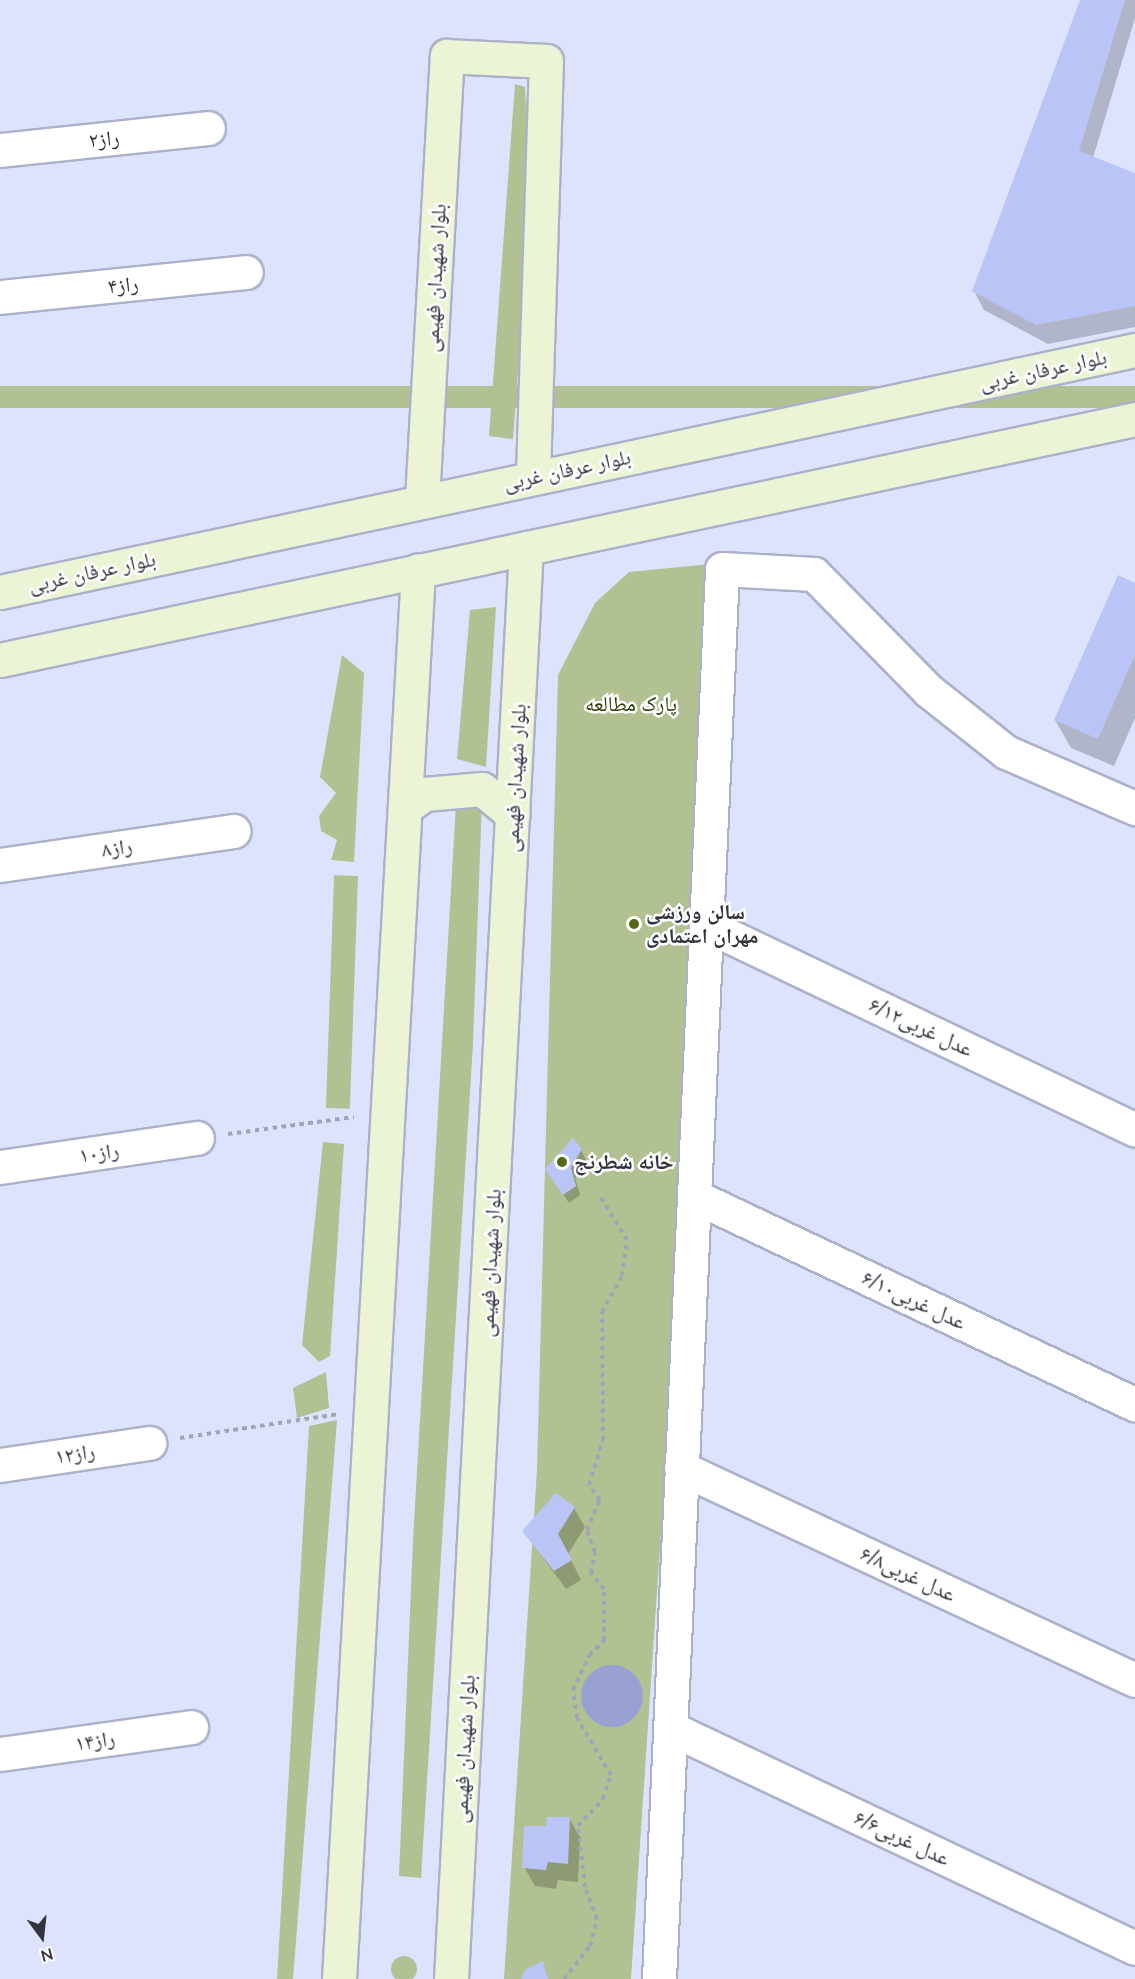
<!DOCTYPE html>
<meta charset="utf-8">
<style>
body{margin:0}
#map{position:relative;width:1135px;height:1979px;overflow:hidden;background:#dee3fd;font-family:"Nunito Sans","Noto Naskh Arabic",sans-serif}
div>[style]{position:absolute}
[style*='--x']{left:calc(var(--x)*1px);top:calc(var(--y)*1px);width:calc(var(--w)*1px);rotate:calc(var(--a)*1deg)}
.green>*{inset:0;background:#b1c192;transform-origin:0 0}
.round{border-radius:50%}
.water>*{inset:0;background:#98a1d2}
.shadow>*{inset:0;background:#0003}
.building>*{inset:0;background:#bac4f7}
.path>*{height:4px;margin-top:-2px;transform-origin:0;background:repeating-linear-gradient(90deg,#a1a4b9 0 4.5px,transparent 0 9px)}
.roads{filter:drop-shadow(2px 0 #acb1ca) drop-shadow(-2px 0 #acb1ca) drop-shadow(0 2px #acb1ca) drop-shadow(0 -2px #acb1ca)}
.street>*{height:33px;margin:-16.5px;padding:0 16.5px;transform-origin:16.5px;border-radius:16.5px;background:#fff}
.secondary>*{height:33px;margin:-16.5px;padding:0 16.5px;transform-origin:16.5px;border-radius:16.5px;background:#ebf4d5}
.dots>*{width:16px;height:16px;translate:-50% -50%;box-sizing:border-box;border:3px solid #fff;border-radius:50%}
span{translate:-50% -50%;white-space:nowrap;text-align:center;line-height:1.15;-webkit-text-stroke:5px #fff;paint-order:stroke}
.street-label{font-size:21px;color:#31333d}
.park-label{font-size:21px;color:#2c3a00}
.poi-label{font-size:21px;color:#31333d;font-weight:700}
.left{translate:0 -50%;text-align:left}
.north{position:absolute;left:12px;top:1907px;width:60px;height:60px;-webkit-text-stroke:4px #fff;paint-order:stroke;rotate:165deg;font-size:16px;font-weight:700;line-height:24px;text-align:center;color:#31333d}
.north::after{content:'';display:block;margin:auto;width:21px;height:27px;background:#31333d;clip-path:polygon(50% 0,100% 100%,50% 72%,0 100%)}
</style>
<div id="map">
<div class="green">
<div style="clip-path:polygon(515px 84px,525px 87px,530px 206px,513px 439px,489px 436px)"></div>
<div style="left:1135px;top:386px;width:22px;height:1159px;rotate:90deg"></div>
<div style="clip-path:polygon(711px 564px,680px 1249px,631px 1979px,504px 1979px,537px 1470px,558px 675px,595px 603px,629px 572px)"></div>
<div style="clip-path:polygon(496px 607px,486px 767px,457px 759px,470px 610px)"></div>
<div style="clip-path:polygon(342px 655px,364px 673px,354px 862px,331px 860px,337px 840px,321px 831px,319px 816px,336px 793px,320px 777px)"></div>
<div style="clip-path:polygon(482px 800px,473px 1044px,421px 1878px,399px 1876px,413px 1540px,456px 803px)"></div>
<div style="left:358px;top:876px;width:233px;height:24px;rotate:92deg"></div>
<div style="clip-path:polygon(323px 1142px,344px 1144px,330px 1356px,319px 1362px,302px 1345px)"></div>
<div style="clip-path:polygon(326px 1372px,329px 1408px,297px 1418px,293px 1388px)"></div>
<div style="clip-path:polygon(337px 1420px,293px 1979px,277px 1979px,309px 1426px)"></div>
<div class="round" style="left:391px;top:1956px;width:26px;height:26px"></div>
</div>
<div class="water">
<div class="round" style="left:581px;top:1665px;width:62px;height:62px"></div>
</div>
<div class="shadow">
<div style="clip-path:polygon(1081px 0,1135px 0,1135px 18px,1093px 158px,1135px 175px,1135px 327px,1048px 344px,984px 310px,974px 291px)"></div>
<div style="clip-path:polygon(1135px 584px,1135px 718px,1114px 766px,1071px 748px,1055px 720px)"></div>
<div style="clip-path:polygon(581px 1150px,586px 1160px,575px 1178px,580px 1195px,569px 1203px,552px 1178px)"></div>
<div style="clip-path:polygon(574px 1508px,585px 1527px,568px 1554px,581px 1580px,566px 1589px,524px 1532px)"></div>
<div style="clip-path:polygon(569px 1818px,580px 1837px,578px 1882px,558px 1880px,556px 1889px,535px 1886px,524px 1867px,547px 1828px)"></div>
</div>
<div class="building">
<div style="clip-path:polygon(1080px 0,1125px 0,1079px 151px,1135px 173px,1135px 306px,1036px 325px,972px 291px)"></div>
<div style="clip-path:polygon(1118px 575px,1135px 583px,1135px 655px,1098px 739px,1054px 720px)"></div>
<div style="clip-path:polygon(573px 1138px,582px 1149px,571px 1168px,576px 1186px,563px 1195px,545px 1169px)"></div>
<div style="clip-path:polygon(556px 1493px,575px 1507px,558px 1534px,572px 1560px,554px 1571px,522px 1531px)"></div>
<div style="clip-path:polygon(547px 1817px,570px 1817px,568px 1864px,548px 1862px,546px 1870px,522px 1868px,524px 1826px,546px 1826px)"></div>
<div style="clip-path:polygon(543px 1961px,548px 1979px,521px 1979px,525px 1970px)"></div>
</div>
<div class="path">
<div style="--x:228;--y:1134;--w:127;--a:-7.7"></div>
<div style="--x:180;--y:1438;--w:161;--a:-8.6"></div>
<div style="--x:564;--y:1979;--w:42;--a:-51.8"></div>
<div style="--x:590;--y:1946;--w:28;--a:-75"></div>
<div style="--x:597;--y:1919;--w:34;--a:-111"></div>
<div style="--x:585;--y:1887;--w:61;--a:-96.5"></div>
<div style="--x:578;--y:1826;--w:37;--a:-47"></div>
<div style="--x:603;--y:1799;--w:25;--a:-72"></div>
<div style="--x:611;--y:1775;--w:66;--a:-120.8"></div>
<div style="--x:577;--y:1718;--w:28;--a:-98"></div>
<div style="--x:573;--y:1690;--w:38;--a:-65"></div>
<div style="--x:589;--y:1655;--w:21;--a:-43"></div>
<div style="--x:604;--y:1641;--w:52;--a:-90"></div>
<div style="--x:604;--y:1589;--w:21;--a:-129"></div>
<div style="--x:591;--y:1573;--w:21;--a:-79"></div>
<div style="--x:595;--y:1552;--w:23;--a:-110"></div>
<div style="--x:587;--y:1530;--w:33;--a:-67"></div>
<div style="--x:600;--y:1500;--w:19;--a:-126"></div>
<div style="--x:589;--y:1485;--w:47;--a:-72.7"></div>
<div style="--x:603;--y:1440;--w:128;--a:-90.4"></div>
<div style="--x:602;--y:1312;--w:41;--a:-60.9"></div>
<div style="--x:622;--y:1276;--w:36;--a:-82"></div>
<div style="--x:627;--y:1240;--w:52;--a:-121.5"></div>
</div>
<div class="roads">
<div class="street">
<div style="--x:0;--y:150;--w:209;--a:-6"></div>
<div style="--x:0;--y:297;--w:247;--a:-5.8"></div>
<div style="--x:0;--y:865;--w:236;--a:-8.3"></div>
<div style="--x:706;--y:925;--w:475;--a:25.5"></div>
<div style="--x:0;--y:1167;--w:199;--a:-8.4"></div>
<div style="--x:694;--y:1196;--w:488;--a:25.3"></div>
<div style="--x:0;--y:1465;--w:151;--a:-8.4"></div>
<div style="--x:681;--y:1468;--w:501;--a:25.03"></div>
<div style="--x:670;--y:1728;--w:514;--a:25.32"></div>
<div style="--x:0;--y:1754;--w:193;--a:-8"></div>
<div style="--x:659;--y:1979;--w:1411;--a:-87.44"></div>
<div style="--x:722;--y:569;--w:92;--a:3.1"></div>
<div style="--x:814;--y:574;--w:164;--a:45.5"></div>
<div style="--x:929;--y:691;--w:98;--a:38.4"></div>
<div style="--x:1006;--y:752;--w:141;--a:23.5"></div>
</div>
<div class="secondary">
<div style="--x:422;--y:500;--w:445;--a:-86.8"></div>
<div style="--x:447;--y:56;--w:99;--a:2.9"></div>
<div style="--x:546;--y:61;--w:416;--a:91.8"></div>
<div style="--x:0;--y:592;--w:1161;--a:-12.04"></div>
<div style="--x:0;--y:660;--w:1160;--a:-11.99"></div>
<div style="--x:405;--y:808;--w:24;--a:-36"></div>
<div style="--x:424;--y:794;--w:58;--a:-4.9"></div>
<div style="--x:482;--y:789;--w:40;--a:40"></div>
<div style="--x:339;--y:1979;--w:1411;--a:-86.79"></div>
<div style="--x:451;--y:1979;--w:1433;--a:-87"></div>
</div>
</div>
<div class="dots">
<div style="left:634px;top:924px;background:#536816"></div>
<div style="left:562px;top:1162px;background:#536816"></div>
</div>
<div class="street-label">
<span style="left:104px;top:139px;rotate:-6deg">راز۲</span>
<span style="left:435px;top:278px;rotate:-87deg">بلوار شهیدان فهیمی</span>
<span style="left:123px;top:285px;rotate:-6deg">راز۴</span>
<span style="left:1043px;top:370px;rotate:-12deg">بلوار عرفان غربی</span>
<span style="left:567px;top:470px;rotate:-12deg">بلوار عرفان غربی</span>
<span style="left:92px;top:572px;rotate:-12deg">بلوار عرفان غربی</span>
<span style="left:515px;top:778px;rotate:-87deg">بلوار شهیدان فهیمی</span>
<span style="left:117px;top:848px;rotate:-8deg">راز۸</span>
<span style="left:921px;top:1027px;rotate:25deg">۶/۱۲عدل غربی</span>
<span style="left:99px;top:1153px;rotate:-8deg">راز۱۰</span>
<span style="left:490px;top:1263px;rotate:-87deg">بلوار شهیدان فهیمی</span>
<span style="left:914px;top:1300px;rotate:25deg">۶/۱۰عدل غربی</span>
<span style="left:75px;top:1454px;rotate:-8deg">راز۱۲</span>
<span style="left:908px;top:1574px;rotate:25deg">۶/۸عدل غربی</span>
<span style="left:95px;top:1741px;rotate:-8deg">راز۱۴</span>
<span style="left:464px;top:1749px;rotate:-87deg">بلوار شهیدان فهیمی</span>
<span style="left:902px;top:1838px;rotate:25deg">۶/۶عدل غربی</span>
</div>
<div class="park-label">
<span style="left:631px;top:704px">پارک مطالعه</span>
</div>
<div class="poi-label">
<span class="left" style="left:646px;top:924px">سالن ورزشی<br>مهران اعتمادی</span>
<span class="left" style="left:574px;top:1162px">خانه شطرنج</span>
</div>
<div class="north">N</div>
</div>
